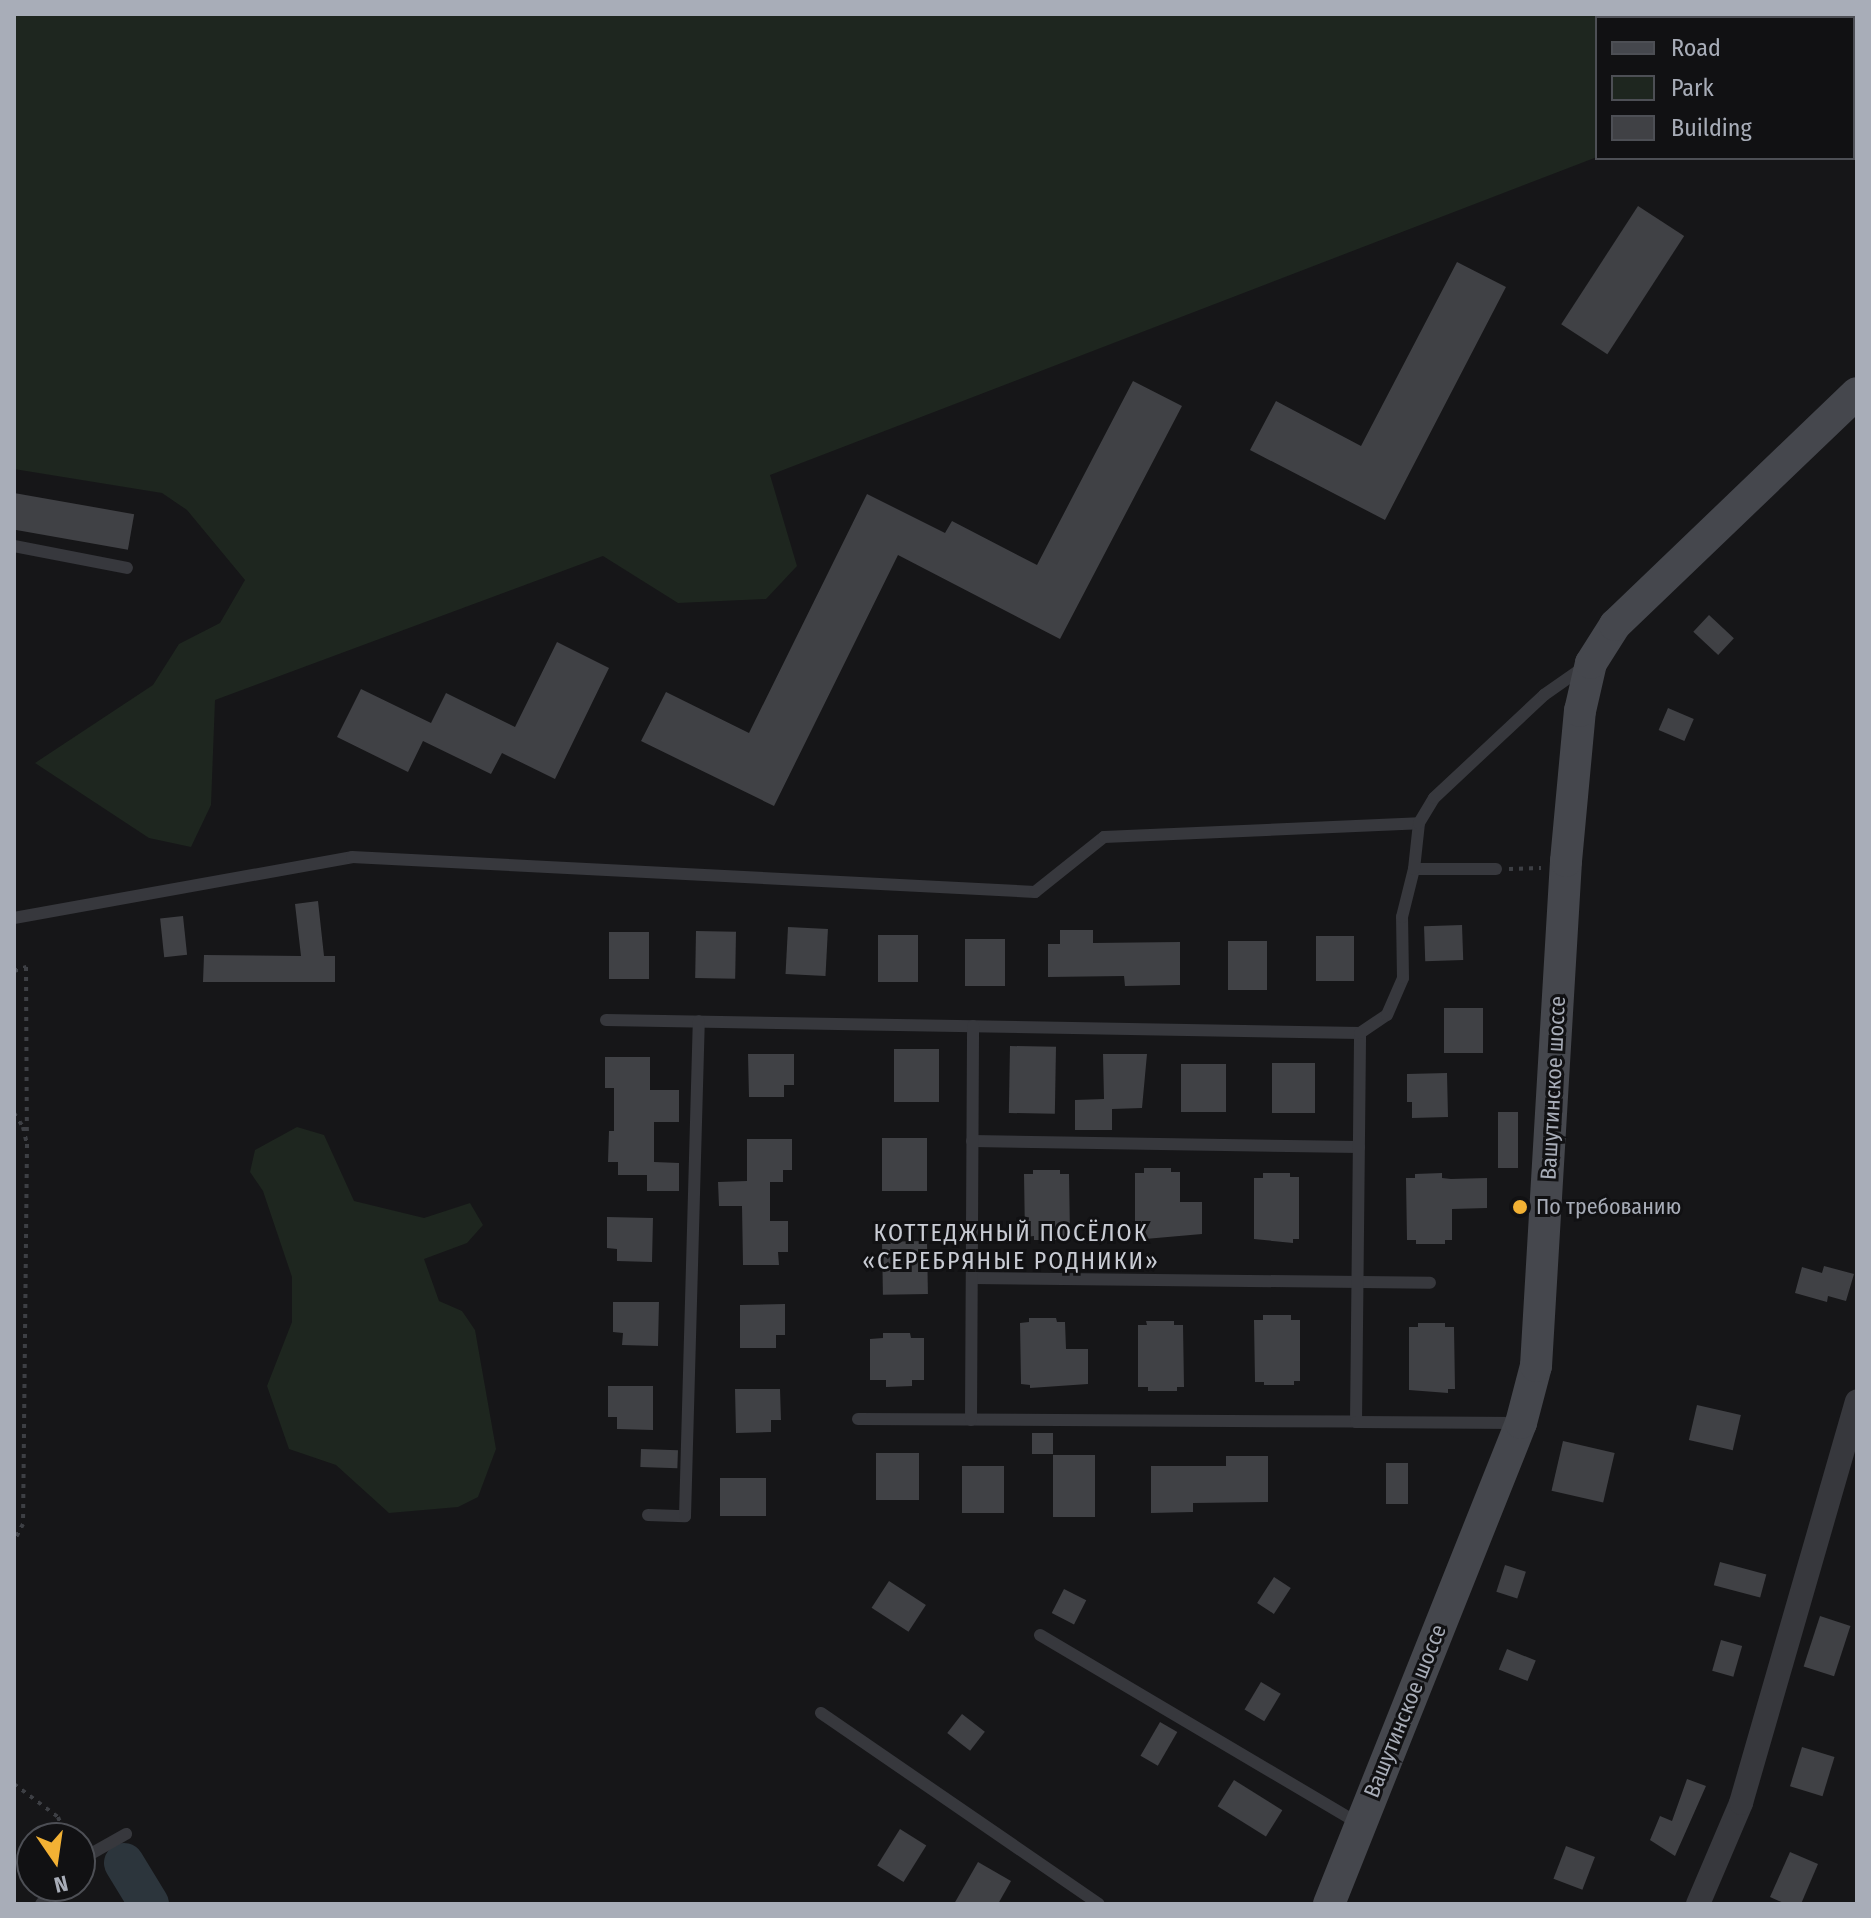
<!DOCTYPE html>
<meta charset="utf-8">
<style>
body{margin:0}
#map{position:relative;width:1871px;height:1918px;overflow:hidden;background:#161618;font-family:"Fira Sans Condensed",sans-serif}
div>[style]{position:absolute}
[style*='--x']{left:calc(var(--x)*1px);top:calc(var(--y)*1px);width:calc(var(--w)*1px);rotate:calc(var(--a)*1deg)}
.green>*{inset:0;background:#1e261f}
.river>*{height:40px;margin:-20px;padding:0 20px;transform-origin:20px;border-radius:20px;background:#2c353c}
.building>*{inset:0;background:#404145;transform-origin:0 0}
.path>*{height:4px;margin-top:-2px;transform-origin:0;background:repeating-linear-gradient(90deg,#3d3f44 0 4px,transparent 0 10px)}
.lane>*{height:12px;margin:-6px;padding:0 6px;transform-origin:6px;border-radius:6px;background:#37383d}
.street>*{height:24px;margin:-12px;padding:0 12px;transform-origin:12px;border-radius:12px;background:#37383d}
.secondary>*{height:32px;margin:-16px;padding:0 16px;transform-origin:16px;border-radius:16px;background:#45474d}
.dots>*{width:22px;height:22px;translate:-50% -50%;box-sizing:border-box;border:4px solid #111113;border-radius:50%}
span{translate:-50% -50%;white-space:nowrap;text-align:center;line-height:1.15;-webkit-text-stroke:6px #111113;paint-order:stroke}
.street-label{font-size:22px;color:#a8adb8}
.poi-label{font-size:22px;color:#a8adb8}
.left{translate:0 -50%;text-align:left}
.neighbourhood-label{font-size:24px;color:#c9ccd4;letter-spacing:2px}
.frame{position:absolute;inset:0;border:16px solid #a8adb8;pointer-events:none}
.legend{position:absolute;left:1595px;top:16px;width:260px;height:144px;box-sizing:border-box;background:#111113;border:2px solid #4d4f55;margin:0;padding:10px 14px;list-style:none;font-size:24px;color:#a8adb8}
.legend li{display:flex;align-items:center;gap:16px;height:40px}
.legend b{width:40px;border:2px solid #4d4f55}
.north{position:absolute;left:16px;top:1822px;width:80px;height:80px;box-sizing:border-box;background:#111113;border:2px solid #4d4f55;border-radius:50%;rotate:167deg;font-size:22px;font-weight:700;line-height:32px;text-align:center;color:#a8adb8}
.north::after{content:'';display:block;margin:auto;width:28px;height:36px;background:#f2b134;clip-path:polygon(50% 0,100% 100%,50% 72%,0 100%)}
</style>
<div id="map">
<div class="green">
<div style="clip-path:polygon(14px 14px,1857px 14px,1857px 57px,1853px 59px,1853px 18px,1597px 18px,1597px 157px,770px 475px,797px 566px,766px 599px,678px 603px,603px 556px,215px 700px,211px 805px,191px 847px,149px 838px,35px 763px,153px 685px,179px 644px,220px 623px,245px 580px,187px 510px,162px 493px,14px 469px)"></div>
<div style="clip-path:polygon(297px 1127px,324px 1135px,354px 1201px,424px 1218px,470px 1203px,483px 1225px,467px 1243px,424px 1259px,439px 1301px,462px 1311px,475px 1330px,496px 1449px,478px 1497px,458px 1507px,389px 1513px,336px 1465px,289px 1449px,267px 1386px,292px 1322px,292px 1277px,263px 1191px,250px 1172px,255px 1150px)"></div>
</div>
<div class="river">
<div style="--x:124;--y:1863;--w:48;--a:58.6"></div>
</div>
<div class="building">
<div style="left:1638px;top:206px;width:55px;height:141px;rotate:33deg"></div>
<div style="clip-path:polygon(1457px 262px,1506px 287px,1385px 520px,1250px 450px,1276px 401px,1361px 446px)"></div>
<div style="clip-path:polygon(1133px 381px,1182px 406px,1060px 639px,898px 555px,774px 806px,641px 741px,666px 692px,749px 733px,867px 494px,945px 533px,952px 521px,1037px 565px)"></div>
<div style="left:14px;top:493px;width:122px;height:36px;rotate:10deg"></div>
<div style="left:1709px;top:615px;width:34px;height:23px;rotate:43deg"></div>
<div style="clip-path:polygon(557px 642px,609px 668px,555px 779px,502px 753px,491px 774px,423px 741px,408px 772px,337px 737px,361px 689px,431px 723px,446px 693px,515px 727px)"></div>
<div style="left:1668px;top:708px;width:28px;height:24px;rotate:23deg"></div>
<div style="clip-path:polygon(318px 901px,324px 956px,335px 956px,335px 982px,203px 982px,204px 955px,301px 956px,295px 904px)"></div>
<div style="left:183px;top:916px;width:39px;height:23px;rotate:84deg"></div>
<div style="left:1462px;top:925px;width:35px;height:38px;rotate:88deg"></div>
<div style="left:788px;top:927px;width:40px;height:47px;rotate:3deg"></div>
<div style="clip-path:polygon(1060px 930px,1093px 930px,1093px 943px,1180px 942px,1180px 985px,1125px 986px,1124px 976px,1048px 977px,1048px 944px,1060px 944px)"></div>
<div style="left:696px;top:931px;width:40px;height:47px;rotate:1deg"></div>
<div style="left:609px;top:932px;width:40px;height:47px"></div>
<div style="left:878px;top:935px;width:40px;height:47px"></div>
<div style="left:1316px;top:936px;width:38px;height:45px"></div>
<div style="left:965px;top:939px;width:40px;height:47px"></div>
<div style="left:1228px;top:941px;width:39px;height:49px"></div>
<div style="left:1444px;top:1008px;width:39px;height:45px"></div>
<div style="left:1010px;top:1046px;width:46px;height:67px;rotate:1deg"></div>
<div style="left:894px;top:1049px;width:45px;height:53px"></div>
<div style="clip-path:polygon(748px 1054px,794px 1054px,794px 1085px,784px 1085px,784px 1097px,749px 1097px)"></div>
<div style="clip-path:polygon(1103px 1054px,1147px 1054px,1142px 1108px,1112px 1109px,1112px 1130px,1075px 1130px,1075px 1100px,1104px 1099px)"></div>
<div style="clip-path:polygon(605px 1057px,650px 1057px,650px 1090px,679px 1090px,679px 1122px,654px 1122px,654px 1162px,679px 1163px,679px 1191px,647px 1191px,647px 1175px,618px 1175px,618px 1162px,608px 1162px,609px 1131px,614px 1131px,614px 1088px,605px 1088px)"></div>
<div style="left:1272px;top:1063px;width:43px;height:50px"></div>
<div style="left:1181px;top:1064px;width:45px;height:48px"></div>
<div style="clip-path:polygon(1447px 1073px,1448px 1117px,1412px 1118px,1412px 1102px,1407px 1102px,1407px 1074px)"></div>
<div style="left:1498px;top:1112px;width:20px;height:56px"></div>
<div style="left:927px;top:1138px;width:53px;height:45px;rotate:90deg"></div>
<div style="clip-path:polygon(747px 1139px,792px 1139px,792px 1170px,783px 1170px,783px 1182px,770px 1182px,770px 1221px,788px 1221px,788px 1252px,778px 1252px,779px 1265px,743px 1265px,742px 1206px,719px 1206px,718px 1182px,747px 1181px)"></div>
<div style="clip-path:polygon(1144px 1168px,1171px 1168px,1171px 1172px,1180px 1172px,1180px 1202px,1202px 1202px,1202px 1234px,1145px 1239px,1145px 1235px,1135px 1235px,1135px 1173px,1144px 1173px)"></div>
<div style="clip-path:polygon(1033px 1170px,1060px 1170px,1060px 1174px,1069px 1174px,1070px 1236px,1064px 1236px,1064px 1240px,1034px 1240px,1034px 1236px,1025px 1237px,1024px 1174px,1033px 1174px)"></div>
<div style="clip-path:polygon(1263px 1173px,1290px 1173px,1290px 1177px,1299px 1177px,1299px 1239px,1293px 1239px,1293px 1243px,1254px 1239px,1254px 1178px,1263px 1178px)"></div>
<div style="clip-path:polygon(1442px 1173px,1442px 1178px,1451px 1179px,1487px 1178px,1487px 1208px,1452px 1209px,1452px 1240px,1445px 1240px,1445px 1244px,1416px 1244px,1416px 1240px,1407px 1240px,1406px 1178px,1415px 1178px,1415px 1174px)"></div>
<div style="clip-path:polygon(607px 1217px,653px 1218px,652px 1262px,617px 1261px,617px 1249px,607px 1248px)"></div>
<div style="left:927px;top:1241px;width:53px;height:45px;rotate:89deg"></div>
<div style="clip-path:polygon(1824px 1266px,1854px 1274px,1846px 1301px,1828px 1296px,1827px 1302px,1795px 1293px,1802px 1267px,1822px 1273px)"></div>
<div style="clip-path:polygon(613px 1302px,659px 1302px,658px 1346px,622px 1345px,623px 1333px,613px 1332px)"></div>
<div style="clip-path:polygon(785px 1304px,785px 1335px,776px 1335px,776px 1348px,740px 1348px,740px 1305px)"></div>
<div style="clip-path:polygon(1263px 1315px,1291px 1315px,1291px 1320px,1300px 1320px,1300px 1381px,1294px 1381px,1294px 1385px,1264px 1385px,1264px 1382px,1255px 1382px,1254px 1320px,1263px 1320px)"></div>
<div style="clip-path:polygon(1029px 1318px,1056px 1318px,1057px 1322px,1065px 1322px,1066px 1349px,1088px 1349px,1088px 1384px,1030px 1388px,1030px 1385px,1021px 1384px,1020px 1323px,1029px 1322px)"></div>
<div style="clip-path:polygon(1146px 1321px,1174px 1321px,1174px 1325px,1183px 1325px,1184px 1387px,1177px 1387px,1177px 1391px,1148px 1391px,1148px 1387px,1138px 1387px,1138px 1325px,1147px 1325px)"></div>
<div style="clip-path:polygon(1418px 1323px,1445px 1323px,1445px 1327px,1454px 1327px,1455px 1389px,1448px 1389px,1448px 1393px,1409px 1390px,1409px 1327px,1418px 1327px)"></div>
<div style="clip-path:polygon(883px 1333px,910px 1333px,911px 1338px,924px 1338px,924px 1380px,912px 1380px,912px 1386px,886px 1387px,886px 1380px,870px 1380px,870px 1339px,883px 1338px)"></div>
<div style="clip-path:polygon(608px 1386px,653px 1386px,653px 1430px,617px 1429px,617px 1417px,608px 1417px)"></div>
<div style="clip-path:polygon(735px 1389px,780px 1389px,781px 1420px,771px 1420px,771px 1432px,736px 1433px)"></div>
<div style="left:1697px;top:1405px;width:45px;height:36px;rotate:13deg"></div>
<div style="left:1032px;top:1433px;width:21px;height:21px"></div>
<div style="left:1563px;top:1441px;width:53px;height:51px;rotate:13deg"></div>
<div style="left:641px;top:1449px;width:37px;height:18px;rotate:2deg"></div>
<div style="left:876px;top:1453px;width:43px;height:47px"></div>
<div style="left:1053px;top:1455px;width:42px;height:62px"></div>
<div style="clip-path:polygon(1226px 1456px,1268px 1456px,1268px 1502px,1193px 1503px,1193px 1512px,1151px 1513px,1151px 1466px,1226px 1466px)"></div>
<div style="left:1386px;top:1463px;width:22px;height:41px"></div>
<div style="left:962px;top:1466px;width:42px;height:47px"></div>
<div style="left:720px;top:1478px;width:46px;height:38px"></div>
<div style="left:1720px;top:1562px;width:48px;height:24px;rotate:15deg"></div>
<div style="left:1505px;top:1565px;width:22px;height:28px;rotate:18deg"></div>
<div style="left:1274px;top:1577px;width:20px;height:31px;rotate:33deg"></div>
<div style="left:889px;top:1581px;width:44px;height:32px;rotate:33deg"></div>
<div style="left:1064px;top:1589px;width:25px;height:27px;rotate:27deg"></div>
<div style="left:1820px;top:1616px;width:32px;height:53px;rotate:18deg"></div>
<div style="left:1721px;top:1640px;width:22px;height:32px;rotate:16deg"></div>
<div style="left:1507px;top:1649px;width:31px;height:22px;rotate:22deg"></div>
<div style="left:1261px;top:1682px;width:23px;height:32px;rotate:31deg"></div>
<div style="left:962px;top:1714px;width:29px;height:24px;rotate:38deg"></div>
<div style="left:1160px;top:1722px;width:20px;height:39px;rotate:30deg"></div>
<div style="left:1802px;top:1747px;width:34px;height:41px;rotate:17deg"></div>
<div style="clip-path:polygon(1687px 1779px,1706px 1786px,1675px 1856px,1650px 1840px,1660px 1816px,1672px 1821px)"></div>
<div style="left:1234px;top:1780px;width:57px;height:31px;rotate:32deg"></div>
<div style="left:900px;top:1829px;width:31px;height:43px;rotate:32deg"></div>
<div style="left:1566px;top:1846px;width:31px;height:35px;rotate:21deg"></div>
<div style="clip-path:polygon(1790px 1852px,1818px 1864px,1801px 1904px,1786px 1904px,1770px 1897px)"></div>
<div style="clip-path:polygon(978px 1862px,1011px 1881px,998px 1904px,954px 1904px)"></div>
</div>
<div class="path">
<div style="--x:1509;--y:869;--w:32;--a:-2"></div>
<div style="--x:14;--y:971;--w:13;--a:-18"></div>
<div style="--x:26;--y:967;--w:166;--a:89.7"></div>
<div style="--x:14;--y:1113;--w:17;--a:57"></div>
<div style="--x:23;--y:1127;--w:17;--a:77"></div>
<div style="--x:27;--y:1144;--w:380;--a:90.6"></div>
<div style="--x:23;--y:1524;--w:19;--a:118"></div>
<div style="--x:14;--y:1784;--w:55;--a:36.9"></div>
<div style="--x:58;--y:1817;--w:22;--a:69"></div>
</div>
<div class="lane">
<div style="--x:14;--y:546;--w:115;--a:11"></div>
<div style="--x:1414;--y:869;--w:82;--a:0"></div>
<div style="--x:14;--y:918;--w:343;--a:-10.2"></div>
<div style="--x:352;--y:857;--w:684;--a:2.93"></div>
<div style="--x:1035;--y:892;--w:88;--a:-38.6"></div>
<div style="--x:1104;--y:837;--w:315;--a:-2.5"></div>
<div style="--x:606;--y:1020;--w:754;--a:0.99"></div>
<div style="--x:972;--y:1141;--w:387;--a:0.9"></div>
<div style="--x:972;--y:1278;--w:458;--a:0.6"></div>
<div style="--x:858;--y:1419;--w:498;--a:0.3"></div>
<div style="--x:1356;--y:1422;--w:389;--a:-89.4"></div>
<div style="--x:1360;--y:1033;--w:32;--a:-34"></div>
<div style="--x:1387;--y:1015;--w:40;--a:-66.6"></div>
<div style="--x:1403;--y:978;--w:61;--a:-90.9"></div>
<div style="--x:1402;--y:917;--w:49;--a:-76"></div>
<div style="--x:1414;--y:869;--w:46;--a:-83.8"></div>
<div style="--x:1419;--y:823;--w:29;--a:-59"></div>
<div style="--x:1434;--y:798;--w:151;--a:-43.1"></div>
<div style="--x:1544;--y:695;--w:49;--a:-35"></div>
<div style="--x:971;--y:1420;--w:394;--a:-89.7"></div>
<div style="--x:1356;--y:1422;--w:161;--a:0.4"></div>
<div style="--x:648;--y:1515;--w:37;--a:2"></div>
<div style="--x:685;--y:1516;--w:495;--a:-88.4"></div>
<div style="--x:1040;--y:1635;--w:372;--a:30.6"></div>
<div style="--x:821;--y:1713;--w:337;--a:34.5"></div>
<div style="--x:80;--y:1860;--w:53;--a:-29.5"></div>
<div style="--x:41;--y:1904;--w:23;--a:-52"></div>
</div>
<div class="street">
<div style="--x:1698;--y:1904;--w:110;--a:-66.9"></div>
<div style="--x:1741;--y:1803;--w:418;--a:-73.9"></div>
</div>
<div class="secondary">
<div style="--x:1329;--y:1904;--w:518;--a:-68.24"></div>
<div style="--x:1521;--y:1423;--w:59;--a:-75.3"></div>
<div style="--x:1536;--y:1366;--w:506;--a:-86.6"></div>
<div style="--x:1566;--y:861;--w:151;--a:-84.7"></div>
<div style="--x:1580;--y:711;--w:49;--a:-77.1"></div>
<div style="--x:1591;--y:663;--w:45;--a:-57.7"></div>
<div style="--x:1615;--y:625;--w:335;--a:-43.8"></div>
</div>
<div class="dots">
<div style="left:1520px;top:1207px;background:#f2b134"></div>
</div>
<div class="street-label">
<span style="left:1553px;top:1088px;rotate:-87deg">Вашутинское шоссе</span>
<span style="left:1405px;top:1711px;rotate:-68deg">Вашутинское шоссе</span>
</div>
<div class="poi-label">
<span class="left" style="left:1536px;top:1207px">По требованию</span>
</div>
<div class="neighbourhood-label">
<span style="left:1011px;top:1248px">КОТТЕДЖНЫЙ ПОСЁЛОК<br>«СЕРЕБРЯНЫЕ РОДНИКИ»</span>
</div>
<div class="frame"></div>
<ul class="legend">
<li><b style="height:10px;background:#45474d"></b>Road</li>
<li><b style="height:22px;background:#1e261f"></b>Park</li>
<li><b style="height:22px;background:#404145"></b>Building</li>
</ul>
<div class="north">N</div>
</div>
